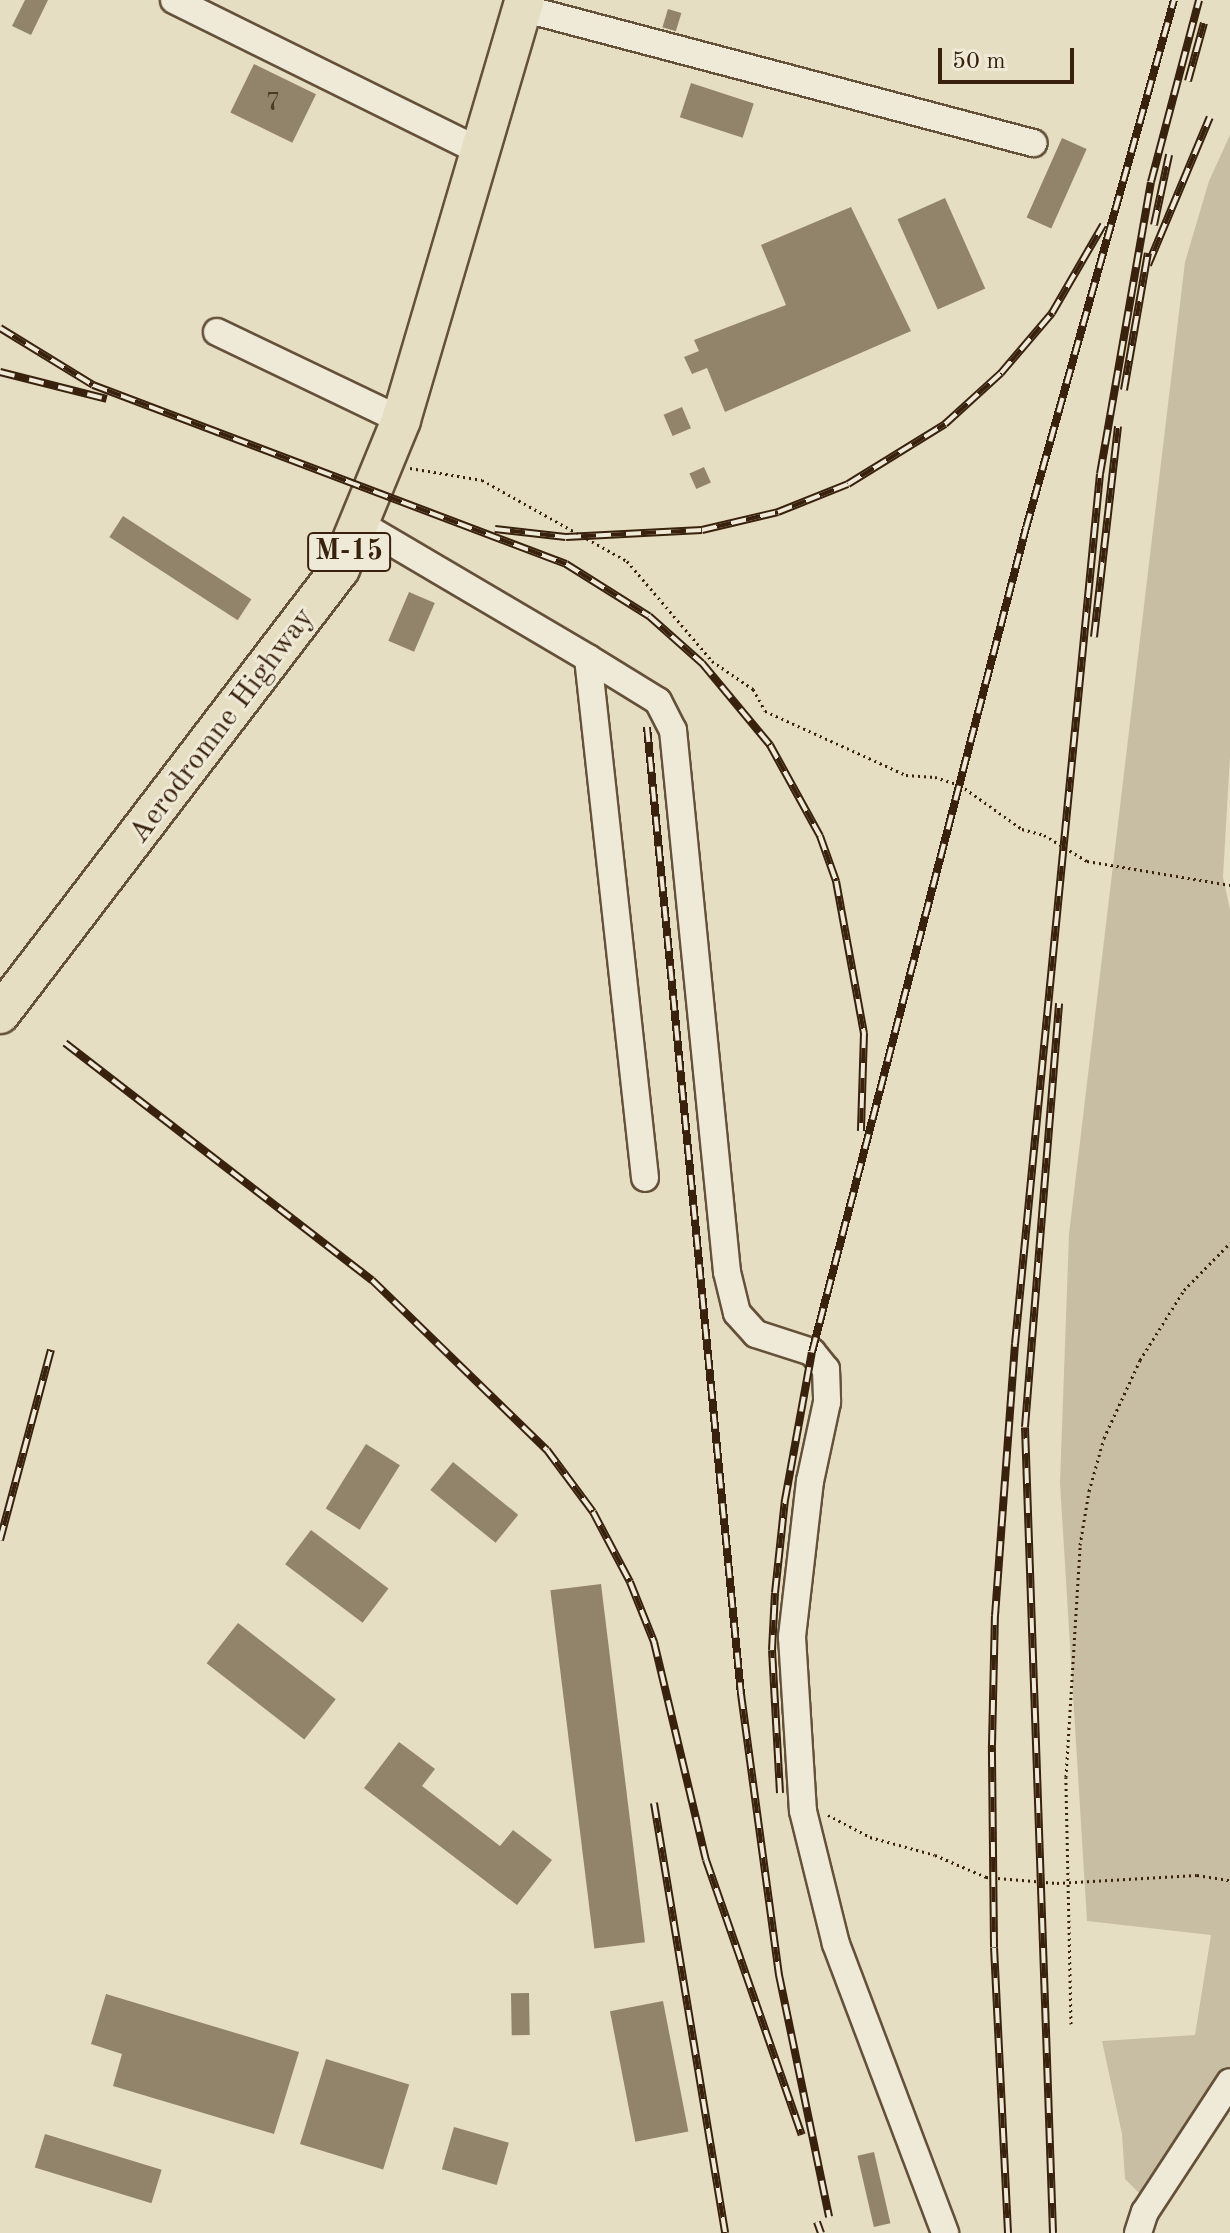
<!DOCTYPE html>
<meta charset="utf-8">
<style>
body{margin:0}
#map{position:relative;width:1230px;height:2233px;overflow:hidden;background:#e6dec2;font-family:"Old Standard TT",serif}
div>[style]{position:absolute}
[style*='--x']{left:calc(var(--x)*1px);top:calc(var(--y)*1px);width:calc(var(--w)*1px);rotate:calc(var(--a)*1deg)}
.green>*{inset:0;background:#c8bea3}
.building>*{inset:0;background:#92846b;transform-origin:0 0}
.path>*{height:3px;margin-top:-1.5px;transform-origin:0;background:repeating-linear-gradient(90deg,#38220d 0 2px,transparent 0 6px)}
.roads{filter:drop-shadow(2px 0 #64513a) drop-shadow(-2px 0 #64513a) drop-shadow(0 2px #64513a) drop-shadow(0 -2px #64513a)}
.minor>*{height:26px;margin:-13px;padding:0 13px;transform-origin:13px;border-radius:13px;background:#efead7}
.highway>*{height:38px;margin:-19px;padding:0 19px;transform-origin:19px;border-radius:19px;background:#e6dec2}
.rail>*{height:8px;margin-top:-4px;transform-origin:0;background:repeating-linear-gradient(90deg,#efead7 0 15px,#38220d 0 30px);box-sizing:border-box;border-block:2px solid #38220d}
span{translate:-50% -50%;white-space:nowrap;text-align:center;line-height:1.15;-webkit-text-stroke:6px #efead7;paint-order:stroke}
.number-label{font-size:26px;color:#4e3a24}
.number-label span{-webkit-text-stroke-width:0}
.shield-label span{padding:2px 6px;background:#efead7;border:2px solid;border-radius:6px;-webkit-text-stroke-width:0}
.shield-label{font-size:28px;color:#38220d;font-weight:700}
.street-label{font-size:30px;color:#38220d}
.scale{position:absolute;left:938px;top:48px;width:136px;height:36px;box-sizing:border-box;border:4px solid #38220d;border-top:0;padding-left:10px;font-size:24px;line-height:28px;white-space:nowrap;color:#38220d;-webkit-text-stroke:6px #efead7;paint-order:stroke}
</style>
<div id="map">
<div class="green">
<div style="clip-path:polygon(1230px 135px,1230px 756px,1223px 877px,1230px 910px,1230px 2082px,1141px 2195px,1125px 2179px,1122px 2134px,1102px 2041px,1195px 2035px,1211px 1935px,1087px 1921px,1060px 1483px,1069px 1234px,1185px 262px,1209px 181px)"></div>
</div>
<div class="building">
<div style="clip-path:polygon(25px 0,48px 0,31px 35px,12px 26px)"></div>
<div style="left:668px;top:9px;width:14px;height:19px;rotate:17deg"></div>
<div style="left:254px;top:64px;width:69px;height:54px;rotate:26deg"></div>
<div style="left:691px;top:83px;width:66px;height:36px;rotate:18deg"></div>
<div style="left:1062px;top:138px;width:27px;height:87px;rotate:24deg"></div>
<div style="left:945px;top:198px;width:99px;height:52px;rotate:66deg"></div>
<div style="clip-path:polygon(851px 207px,911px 331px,725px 412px,707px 368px,692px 374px,684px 357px,699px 351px,694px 340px,786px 305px,761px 245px)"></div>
<div style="left:682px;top:407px;width:23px;height:20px;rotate:67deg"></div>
<div style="left:704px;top:467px;width:17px;height:16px;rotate:66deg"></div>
<div style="left:123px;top:516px;width:153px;height:25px;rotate:33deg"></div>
<div style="left:409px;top:592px;width:28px;height:53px;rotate:23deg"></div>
<div style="left:366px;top:1444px;width:40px;height:76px;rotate:32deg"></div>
<div style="left:453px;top:1462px;width:84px;height:36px;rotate:39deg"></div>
<div style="left:311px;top:1530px;width:97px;height:43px;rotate:37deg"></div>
<div style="left:601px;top:1584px;width:361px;height:51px;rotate:83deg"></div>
<div style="left:238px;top:1623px;width:124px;height:51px;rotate:38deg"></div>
<div style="clip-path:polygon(399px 1742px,435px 1769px,422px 1786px,500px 1846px,513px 1830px,552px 1860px,517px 1905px,364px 1788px)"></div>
<div style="left:529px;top:1993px;width:42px;height:18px;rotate:89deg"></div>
<div style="clip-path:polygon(106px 1994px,299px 2052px,274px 2134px,113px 2086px,122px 2054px,91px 2044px)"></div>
<div style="left:663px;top:2001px;width:133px;height:54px;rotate:79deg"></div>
<div style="left:326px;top:2059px;width:87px;height:89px;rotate:17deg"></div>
<div style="left:454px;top:2127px;width:57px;height:44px;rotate:16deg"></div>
<div style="left:45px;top:2134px;width:122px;height:35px;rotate:17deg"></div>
<div style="left:874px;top:2152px;width:73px;height:17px;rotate:77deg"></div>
</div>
<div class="path">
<div style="--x:410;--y:468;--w:73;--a:9.5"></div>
<div style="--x:482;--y:480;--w:166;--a:29.2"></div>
<div style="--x:627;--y:561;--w:131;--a:49.6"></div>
<div style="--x:712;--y:661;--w:50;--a:34.3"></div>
<div style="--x:753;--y:689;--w:25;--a:61"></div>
<div style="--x:765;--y:711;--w:155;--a:24.4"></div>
<div style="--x:906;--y:775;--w:29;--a:4"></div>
<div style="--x:935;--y:777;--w:26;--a:18"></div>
<div style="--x:960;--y:785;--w:76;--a:35.4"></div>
<div style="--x:1022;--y:829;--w:23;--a:15"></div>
<div style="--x:1044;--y:835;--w:50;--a:31.2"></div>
<div style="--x:1087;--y:861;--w:145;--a:9.5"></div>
<div style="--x:828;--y:1815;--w:47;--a:27.6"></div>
<div style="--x:870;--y:1837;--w:67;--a:15.5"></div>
<div style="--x:935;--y:1855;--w:56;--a:23.3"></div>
<div style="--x:986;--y:1877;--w:71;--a:4.8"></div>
<div style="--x:1057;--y:1883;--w:140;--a:-3.3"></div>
<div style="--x:1197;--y:1875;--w:33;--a:9"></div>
<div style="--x:1071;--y:2024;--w:247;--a:-91.2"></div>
<div style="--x:1066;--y:1777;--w:232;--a:-86.5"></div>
<div style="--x:1080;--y:1545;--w:55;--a:-80.5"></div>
<div style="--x:1089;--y:1491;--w:55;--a:-74.2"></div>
<div style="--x:1104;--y:1438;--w:86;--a:-65.2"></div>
<div style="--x:1140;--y:1360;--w:83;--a:-57.8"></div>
<div style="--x:1184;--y:1290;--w:66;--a:-45.6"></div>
</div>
<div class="roads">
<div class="minor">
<div style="--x:174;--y:0;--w:343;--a:26.3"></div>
<div style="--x:522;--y:8;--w:529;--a:14.8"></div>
<div style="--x:217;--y:332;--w:204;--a:25.6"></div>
<div style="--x:362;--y:525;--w:262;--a:30.5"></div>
<div style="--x:588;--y:658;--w:523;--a:83.74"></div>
<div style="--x:588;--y:658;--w:82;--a:31.6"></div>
<div style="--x:658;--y:701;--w:33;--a:63"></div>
<div style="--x:673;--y:730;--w:545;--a:84.31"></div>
<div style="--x:727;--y:1272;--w:42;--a:76.3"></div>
<div style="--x:737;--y:1313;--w:28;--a:48"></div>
<div style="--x:756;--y:1334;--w:59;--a:17.8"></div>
<div style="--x:812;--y:1352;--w:22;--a:51"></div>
<div style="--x:826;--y:1369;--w:33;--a:88"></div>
<div style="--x:827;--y:1402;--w:81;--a:102.1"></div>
<div style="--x:810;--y:1481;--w:157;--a:96.6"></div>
<div style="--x:792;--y:1637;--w:174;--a:86.4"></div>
<div style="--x:803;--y:1811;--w:137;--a:76.1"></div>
<div style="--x:836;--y:1944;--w:309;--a:69.3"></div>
<div style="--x:1138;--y:2233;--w:22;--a:-72"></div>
<div style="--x:1145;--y:2212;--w:155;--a:-56.8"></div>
</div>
<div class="highway">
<div style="--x:0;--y:1014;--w:560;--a:-52.62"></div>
<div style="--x:340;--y:569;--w:161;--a:-67.7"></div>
<div style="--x:401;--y:420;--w:438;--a:-73.6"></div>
</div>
</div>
<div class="rail">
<div style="--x:1188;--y:81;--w:60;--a:-74.6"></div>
<div style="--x:1154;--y:225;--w:72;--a:-77.9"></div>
<div style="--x:1148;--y:265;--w:160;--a:-67.3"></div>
<div style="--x:0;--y:328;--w:109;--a:31.5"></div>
<div style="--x:93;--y:385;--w:506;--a:20.73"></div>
<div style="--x:566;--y:564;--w:98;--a:32.1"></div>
<div style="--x:649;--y:616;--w:71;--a:41.6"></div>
<div style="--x:702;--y:663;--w:107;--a:50.3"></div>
<div style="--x:770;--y:745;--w:104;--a:61.2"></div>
<div style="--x:820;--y:836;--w:48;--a:70.4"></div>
<div style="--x:836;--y:881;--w:155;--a:79.6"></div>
<div style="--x:864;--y:1033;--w:98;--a:91.8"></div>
<div style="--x:0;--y:372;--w:110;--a:14.2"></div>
<div style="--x:1124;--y:390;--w:139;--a:-80.1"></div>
<div style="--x:495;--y:529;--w:71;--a:6.4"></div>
<div style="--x:566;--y:537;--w:136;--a:-2.9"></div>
<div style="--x:702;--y:530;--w:78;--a:-13.3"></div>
<div style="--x:778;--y:512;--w:75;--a:-21.8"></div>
<div style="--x:848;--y:484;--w:114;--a:-31.7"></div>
<div style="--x:945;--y:424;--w:76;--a:-42.3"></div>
<div style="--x:1001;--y:373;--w:79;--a:-49.6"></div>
<div style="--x:1052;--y:313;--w:102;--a:-59.9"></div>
<div style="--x:1094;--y:637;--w:212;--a:-83.5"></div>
<div style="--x:647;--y:727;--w:972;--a:84.45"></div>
<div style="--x:741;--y:1694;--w:284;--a:82.3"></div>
<div style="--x:779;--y:1975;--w:247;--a:78.3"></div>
<div style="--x:65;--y:1043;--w:388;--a:37.7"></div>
<div style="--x:372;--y:1280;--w:244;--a:44.2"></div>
<div style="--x:547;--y:1450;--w:77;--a:53.4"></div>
<div style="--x:593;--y:1512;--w:79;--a:62.1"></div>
<div style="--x:630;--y:1582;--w:65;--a:68.2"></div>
<div style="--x:654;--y:1642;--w:224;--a:76.6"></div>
<div style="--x:706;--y:1860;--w:291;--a:70.8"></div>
<div style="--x:0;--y:1540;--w:197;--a:-75"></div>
<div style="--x:780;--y:1793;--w:143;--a:-93.2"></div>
<div style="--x:772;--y:1650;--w:57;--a:-87"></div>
<div style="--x:775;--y:1593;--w:94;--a:-83.9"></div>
<div style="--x:785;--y:1500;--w:150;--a:-79.7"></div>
<div style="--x:812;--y:1352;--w:851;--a:-75.44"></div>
<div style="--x:1026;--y:528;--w:548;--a:-74.34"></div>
<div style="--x:654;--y:1803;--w:436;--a:80.6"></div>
<div style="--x:817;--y:2222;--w:12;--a:70"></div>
<div style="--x:1008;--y:2233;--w:286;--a:-92.8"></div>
<div style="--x:994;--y:1947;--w:202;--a:-90.6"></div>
<div style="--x:992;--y:1745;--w:129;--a:-88.7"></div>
<div style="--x:995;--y:1616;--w:273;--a:-85.8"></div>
<div style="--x:1015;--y:1344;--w:874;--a:-84.42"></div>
<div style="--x:1100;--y:474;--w:296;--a:-80.1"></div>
<div style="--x:1151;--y:182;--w:188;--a:-75.2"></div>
<div style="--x:1053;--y:2233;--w:806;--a:-91.99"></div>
<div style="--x:1025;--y:1427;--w:425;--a:-85.4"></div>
</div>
<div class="number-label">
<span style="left:273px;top:104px">7</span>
</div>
<div class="shield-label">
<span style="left:349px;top:552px">М-15</span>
</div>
<div class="street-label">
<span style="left:222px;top:726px;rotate:-53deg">Aerodromne Highway</span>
</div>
<div class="scale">50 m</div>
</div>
